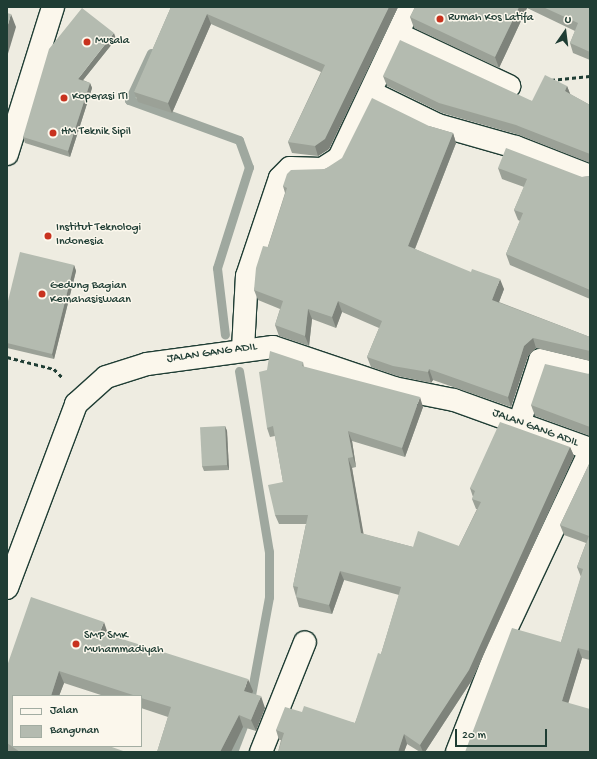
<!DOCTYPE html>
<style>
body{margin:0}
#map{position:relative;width:597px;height:759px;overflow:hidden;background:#eeece1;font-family:"Gochi Hand",sans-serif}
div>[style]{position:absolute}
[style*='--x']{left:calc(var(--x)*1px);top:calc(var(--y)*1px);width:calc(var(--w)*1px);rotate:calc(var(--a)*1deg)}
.stream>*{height:9px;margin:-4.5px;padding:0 4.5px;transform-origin:4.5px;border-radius:4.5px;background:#9fa89f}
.path>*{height:2.5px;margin-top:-1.25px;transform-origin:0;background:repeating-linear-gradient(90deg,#1f3d34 0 4px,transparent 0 7px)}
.roads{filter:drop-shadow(1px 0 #1f3d34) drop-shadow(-1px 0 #1f3d34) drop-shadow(0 1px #1f3d34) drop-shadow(0 -1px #1f3d34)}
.minor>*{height:22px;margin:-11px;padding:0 11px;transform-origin:11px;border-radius:11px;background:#fbf7ec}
.wall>*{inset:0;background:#9ba197}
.shaded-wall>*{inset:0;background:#7e837b}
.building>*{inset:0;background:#b4bbb0;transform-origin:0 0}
.dots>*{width:11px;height:11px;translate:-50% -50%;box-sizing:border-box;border:2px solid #fbf7ec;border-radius:50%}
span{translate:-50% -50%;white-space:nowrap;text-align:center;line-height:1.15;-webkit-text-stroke:3px #fbf7ec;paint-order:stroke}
.poi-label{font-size:12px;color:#1f3d34}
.left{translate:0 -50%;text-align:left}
.street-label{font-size:12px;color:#1f3d34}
.frame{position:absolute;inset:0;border:8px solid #1f3d34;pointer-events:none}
.legend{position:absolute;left:12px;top:695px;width:130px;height:52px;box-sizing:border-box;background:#fbf7ec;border:1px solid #a3ada2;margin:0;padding:5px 7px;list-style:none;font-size:12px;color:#1f3d34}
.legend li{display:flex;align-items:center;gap:8px;height:20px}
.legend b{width:20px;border:1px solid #a3ada2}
.north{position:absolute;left:545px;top:12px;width:40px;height:40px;-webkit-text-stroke:3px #fbf7ec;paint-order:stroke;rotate:14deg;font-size:11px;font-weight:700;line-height:16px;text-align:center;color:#1f3d34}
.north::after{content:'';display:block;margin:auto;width:14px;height:18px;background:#1f3d34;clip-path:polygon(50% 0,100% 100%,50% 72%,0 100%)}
.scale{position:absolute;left:455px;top:729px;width:92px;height:18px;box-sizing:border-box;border:2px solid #1f3d34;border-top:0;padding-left:5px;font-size:12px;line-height:14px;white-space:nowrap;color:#1f3d34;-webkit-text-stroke:3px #fbf7ec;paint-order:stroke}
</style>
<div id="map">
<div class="stream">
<div style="--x:151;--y:53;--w:52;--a:115.1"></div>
<div style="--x:129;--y:100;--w:117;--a:20"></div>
<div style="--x:239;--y:140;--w:29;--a:70"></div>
<div style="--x:249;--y:167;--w:106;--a:107.6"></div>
<div style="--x:217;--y:268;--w:67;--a:83.2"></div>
<div style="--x:239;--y:371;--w:183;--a:80.6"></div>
<div style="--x:269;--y:552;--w:45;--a:90"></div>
<div style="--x:269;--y:597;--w:111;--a:100.4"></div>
<div style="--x:233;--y:752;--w:36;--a:-69"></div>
</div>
<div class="path">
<div style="--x:551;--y:80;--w:39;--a:-6"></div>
<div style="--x:7;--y:357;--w:49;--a:14.3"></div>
<div style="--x:54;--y:369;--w:13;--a:45"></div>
</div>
<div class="roads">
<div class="minor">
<div style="--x:398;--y:34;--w:123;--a:25.1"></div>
<div style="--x:372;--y:93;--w:73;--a:25.9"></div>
<div style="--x:438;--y:125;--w:81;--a:15.8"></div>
<div style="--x:516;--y:147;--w:79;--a:21.4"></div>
<div style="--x:7;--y:154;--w:154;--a:-72.6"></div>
<div style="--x:243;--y:349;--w:73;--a:-86.9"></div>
<div style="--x:247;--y:276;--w:103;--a:-71.4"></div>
<div style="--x:280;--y:178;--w:14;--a:-45"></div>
<div style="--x:290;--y:168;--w:32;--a:2"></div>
<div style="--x:322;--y:169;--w:20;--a:-33"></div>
<div style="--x:339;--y:158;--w:167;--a:-64.8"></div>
<div style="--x:519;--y:424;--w:67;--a:-71.8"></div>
<div style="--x:540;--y:360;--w:51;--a:13.5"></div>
<div style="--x:7;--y:588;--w:197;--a:-69.4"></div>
<div style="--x:76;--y:404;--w:40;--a:-42"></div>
<div style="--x:106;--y:377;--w:43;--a:-17.6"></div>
<div style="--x:147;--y:364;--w:127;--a:-7.7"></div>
<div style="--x:273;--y:347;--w:128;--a:18.7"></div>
<div style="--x:394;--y:388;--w:61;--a:11.3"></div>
<div style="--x:454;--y:400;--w:145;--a:19.8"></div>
<div style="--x:261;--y:752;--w:118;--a:-68.2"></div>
<div style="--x:457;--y:752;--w:120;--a:-68.6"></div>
<div style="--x:501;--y:640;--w:209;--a:-64.8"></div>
</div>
</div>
<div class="wall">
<div style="clip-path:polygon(171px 7px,398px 7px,329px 149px,318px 156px,292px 153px,288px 142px,321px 72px,211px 24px,172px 113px,138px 102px,134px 92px)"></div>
<div style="clip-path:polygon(415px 7px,590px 7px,590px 60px,573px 53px,570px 43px,575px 31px,527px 8px,499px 68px,414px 28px,410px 17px)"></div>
<div style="clip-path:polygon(116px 39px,83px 80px,90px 83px,92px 88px,70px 157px,25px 143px,23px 137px)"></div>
<div style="clip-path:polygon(383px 76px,532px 101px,567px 86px,570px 94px,590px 105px,590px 163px,519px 135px,442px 113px,387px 86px)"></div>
<div style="clip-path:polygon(429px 126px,453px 133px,456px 143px,415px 249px,504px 289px,499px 302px,590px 337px,590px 361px,536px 348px,528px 356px,511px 407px,433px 380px,431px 383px,397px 376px,371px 367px,367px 357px,379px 328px,342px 312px,336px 328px,312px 319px,309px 346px,279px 336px,275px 325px,280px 309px,258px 300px,254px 290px,285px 193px,283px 186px)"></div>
<div style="clip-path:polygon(498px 168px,582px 177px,590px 176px,590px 299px,510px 265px,506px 254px,520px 221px,518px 220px,514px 210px,524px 187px,502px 179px)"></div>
<div style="clip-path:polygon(74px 265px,76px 271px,54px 359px,7px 348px,7px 305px)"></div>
<div style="clip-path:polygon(303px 362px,304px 367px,423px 407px,405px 457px,352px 441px,356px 467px,352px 468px,363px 534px,413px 547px,459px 546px,477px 509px,476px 509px,472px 499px,473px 497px,470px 488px,570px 447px,574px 456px,472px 680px,425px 752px,420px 752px,407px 744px,404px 752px,278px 752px,281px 740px,279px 740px,276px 730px,302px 712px,355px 723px,381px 654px,399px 595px,344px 580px,332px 614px,299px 607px,293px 586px,306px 524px,279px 524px,275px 515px,283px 482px,275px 436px,270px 437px,267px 428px,267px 370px)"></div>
<div style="clip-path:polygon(590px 373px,590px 436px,535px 416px,531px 405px)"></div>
<div style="clip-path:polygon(225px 426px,227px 431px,229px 470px,204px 471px,202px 466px)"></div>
<div style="clip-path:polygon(590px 462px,590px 660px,582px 658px,568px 702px,465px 752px,561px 642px,581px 577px,577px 567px,586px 543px,564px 535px,560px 525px)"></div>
<div style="clip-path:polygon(108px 634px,253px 691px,252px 694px,265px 708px,256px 731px,243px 727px,231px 752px,157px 752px,168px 717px,141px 708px,141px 696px,104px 696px,64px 683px,59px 696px,13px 696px,13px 746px,126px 752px,7px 752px,7px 666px)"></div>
</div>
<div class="shaded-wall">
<div style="clip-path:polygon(389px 7px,398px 7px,329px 149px,318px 156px,315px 146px)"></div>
<div style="clip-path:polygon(519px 7px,527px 7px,527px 8px,499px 68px,495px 57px)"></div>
<div style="clip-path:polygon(11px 14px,16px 27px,7px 57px,7px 28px)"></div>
<div style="clip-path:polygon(207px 14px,211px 24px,172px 113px,168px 103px)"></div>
<div style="clip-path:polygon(114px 33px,116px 39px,80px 84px,78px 79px)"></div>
<div style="clip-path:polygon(90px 83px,92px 88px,70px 157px,68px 151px)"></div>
<div style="clip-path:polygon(567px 86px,571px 96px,565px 91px)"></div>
<div style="clip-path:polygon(453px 133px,456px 143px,412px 256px,408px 246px)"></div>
<div style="clip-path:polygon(74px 265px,76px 271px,54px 359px,52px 354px)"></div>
<div style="clip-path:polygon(500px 279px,504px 289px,496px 310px,492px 300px)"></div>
<div style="clip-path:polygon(338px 301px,342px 312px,336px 328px,332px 317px)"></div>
<div style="clip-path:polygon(308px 309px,312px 319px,309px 346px,305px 336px)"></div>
<div style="clip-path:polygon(533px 338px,536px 348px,528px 356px,511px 407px,508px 397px,524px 346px)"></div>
<div style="clip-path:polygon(429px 369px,433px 380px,431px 383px,428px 372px)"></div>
<div style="clip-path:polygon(420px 397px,423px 407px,405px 457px,402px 448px)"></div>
<div style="clip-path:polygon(225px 426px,227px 431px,229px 470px,227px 465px)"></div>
<div style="clip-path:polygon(348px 431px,352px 441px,356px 467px,353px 457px)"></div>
<div style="clip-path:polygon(570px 447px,574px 456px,472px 680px,425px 752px,423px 752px,420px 745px)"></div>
<div style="clip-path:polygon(348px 458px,352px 468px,365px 542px,361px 533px)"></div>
<div style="clip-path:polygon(340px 571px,344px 580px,332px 614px,329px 605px)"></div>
<div style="clip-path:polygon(104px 622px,108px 634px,105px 644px,100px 632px)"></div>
<div style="clip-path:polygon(578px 648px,582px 658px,566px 711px,562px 701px)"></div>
<div style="clip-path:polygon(59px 671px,64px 683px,59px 696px,51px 696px)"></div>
<div style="clip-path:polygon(248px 679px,253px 691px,249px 703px,244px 691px)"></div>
<div style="clip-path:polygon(261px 696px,265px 708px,256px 731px,251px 720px)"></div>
<div style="clip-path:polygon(239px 715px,243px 727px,231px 752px,220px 752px)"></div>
<div style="clip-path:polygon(404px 734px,407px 744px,404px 752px,398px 752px)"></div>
</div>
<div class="building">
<div style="clip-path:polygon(171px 7px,389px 7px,325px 139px,315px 146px,288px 142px,325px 65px,207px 14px,168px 103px,134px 92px)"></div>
<div style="clip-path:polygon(415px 7px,519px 7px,495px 57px,410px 17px)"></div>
<div style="clip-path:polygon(543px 7px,590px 7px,590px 52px,570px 43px,578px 23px)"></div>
<div style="clip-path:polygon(82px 8px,114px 33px,78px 79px,90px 83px,68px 151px,23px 137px,49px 49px)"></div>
<div style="clip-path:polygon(7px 13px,11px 14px,7px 28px)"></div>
<div style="clip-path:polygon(400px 40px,532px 101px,545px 75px,567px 86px,565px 91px,590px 105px,590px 154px,516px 125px,439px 103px,383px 76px)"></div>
<div style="clip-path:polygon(372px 98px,429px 126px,453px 133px,408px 246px,471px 272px,472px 269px,500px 279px,492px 300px,590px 337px,590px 351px,533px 338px,524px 346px,508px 397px,429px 369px,428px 372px,393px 366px,367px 357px,382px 321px,338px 301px,332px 317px,308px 309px,305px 336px,275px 325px,283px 301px,254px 290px,256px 268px,263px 246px,268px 247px,287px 188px,283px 186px,287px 174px,291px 170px,325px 169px,342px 158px)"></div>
<div style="clip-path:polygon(506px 148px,582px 177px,590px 176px,590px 290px,506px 254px,523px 213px,514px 210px,527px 179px,498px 168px)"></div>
<div style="clip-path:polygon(20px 252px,74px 265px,52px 354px,7px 343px,7px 305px)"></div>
<div style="clip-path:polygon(270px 351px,303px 362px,302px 366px,420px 397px,402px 448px,348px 431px,353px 457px,348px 458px,361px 533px,413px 547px,418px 531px,459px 546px,481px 502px,472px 499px,475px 491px,470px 488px,500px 422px,570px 447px,469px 670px,420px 745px,404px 734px,398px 752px,278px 752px,284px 733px,276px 730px,285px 707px,302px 712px,304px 706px,355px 723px,378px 653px,381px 654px,401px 587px,340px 571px,329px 605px,296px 597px,298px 587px,293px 586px,308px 515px,275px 515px,268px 485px,283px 482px,273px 426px,267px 428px,259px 372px,267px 370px)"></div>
<div style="clip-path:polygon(545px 364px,589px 374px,590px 373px,590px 427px,531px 405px)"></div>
<div style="left:225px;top:426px;width:39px;height:25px;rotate:87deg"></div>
<div style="clip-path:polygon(590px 462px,590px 651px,578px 648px,562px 701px,590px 709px,590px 752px,465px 752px,512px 628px,561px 642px,583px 569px,577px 567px,589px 536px,560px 525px)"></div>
<div style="clip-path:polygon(31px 597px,104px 622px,100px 632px,248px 679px,244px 691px,261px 696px,251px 720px,239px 715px,220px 752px,157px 752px,171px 707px,141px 698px,141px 696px,136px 696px,59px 671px,51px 696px,13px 696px,13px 746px,109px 746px,126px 752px,20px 752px,7px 743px,7px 666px)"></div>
</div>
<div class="dots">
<div style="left:440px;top:19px;background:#c8321e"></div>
<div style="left:87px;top:42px;background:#c8321e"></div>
<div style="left:64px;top:98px;background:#c8321e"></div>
<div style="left:53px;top:133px;background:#c8321e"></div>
<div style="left:48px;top:236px;background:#c8321e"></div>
<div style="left:42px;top:294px;background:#c8321e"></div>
<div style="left:76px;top:644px;background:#c8321e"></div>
</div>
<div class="poi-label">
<span class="left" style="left:448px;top:19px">Rumah Kos Latifa</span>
<span class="left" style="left:95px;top:42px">Musala</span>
<span class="left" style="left:72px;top:98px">Koperasi ITI</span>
<span class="left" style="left:61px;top:133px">HM Teknik Sipil</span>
<span class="left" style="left:56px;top:236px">Institut Teknologi<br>Indonesia</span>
<span class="left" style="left:50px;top:294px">Gedung Bagian<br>Kemahasiswaan</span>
<span class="left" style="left:84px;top:644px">SMP SMK<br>Muhammadiyah</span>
</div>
<div class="street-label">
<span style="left:212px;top:354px;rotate:-8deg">JALAN GANG ADIL</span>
<span style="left:535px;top:429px;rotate:20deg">JALAN GANG ADIL</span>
</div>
<div class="frame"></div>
<ul class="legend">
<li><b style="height:5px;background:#fbf7ec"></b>Jalan</li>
<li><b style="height:11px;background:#b4bbb0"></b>Bangunan</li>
</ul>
<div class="north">U</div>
<div class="scale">20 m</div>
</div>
